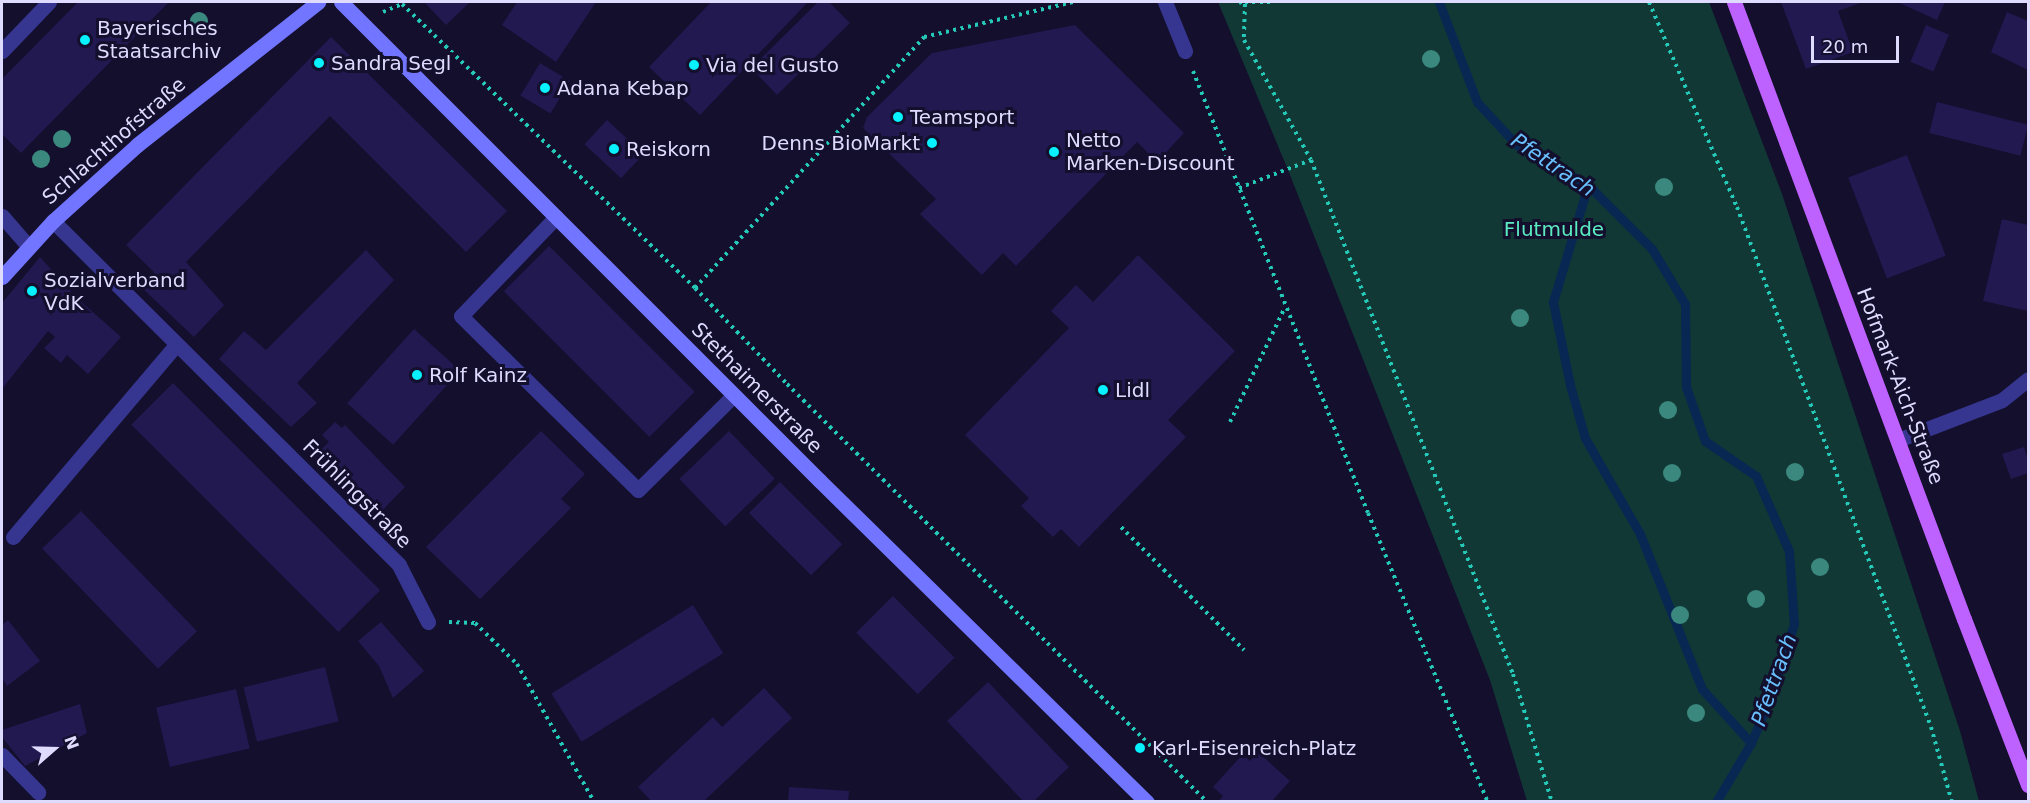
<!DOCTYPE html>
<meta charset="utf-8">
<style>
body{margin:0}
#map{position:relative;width:2030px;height:803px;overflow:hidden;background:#130f2d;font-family:"DejaVu Sans",sans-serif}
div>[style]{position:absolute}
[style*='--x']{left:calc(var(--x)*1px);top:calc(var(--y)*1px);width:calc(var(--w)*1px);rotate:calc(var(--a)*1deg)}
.green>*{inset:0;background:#113835}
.stream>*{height:9px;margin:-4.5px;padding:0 4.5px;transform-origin:4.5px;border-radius:4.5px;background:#082753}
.building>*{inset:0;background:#221950;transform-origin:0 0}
.path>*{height:4px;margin-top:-2px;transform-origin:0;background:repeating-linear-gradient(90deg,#25c9b8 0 3px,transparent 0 7.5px)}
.service>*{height:15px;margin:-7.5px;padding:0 7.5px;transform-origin:7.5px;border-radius:7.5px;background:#363690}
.minor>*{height:15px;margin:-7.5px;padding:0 7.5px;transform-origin:7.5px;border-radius:7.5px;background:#363690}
.tertiary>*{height:15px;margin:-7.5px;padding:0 7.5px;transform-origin:7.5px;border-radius:7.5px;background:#363690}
.secondary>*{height:15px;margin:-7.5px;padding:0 7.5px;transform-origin:7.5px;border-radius:7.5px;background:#7275ff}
.primary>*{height:15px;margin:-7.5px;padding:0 7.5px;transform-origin:7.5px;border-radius:7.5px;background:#be62ff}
.trees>*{width:18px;height:18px;margin:-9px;border-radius:50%;background:#3b887e}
.dots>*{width:16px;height:16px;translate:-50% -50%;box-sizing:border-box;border:3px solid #130f2d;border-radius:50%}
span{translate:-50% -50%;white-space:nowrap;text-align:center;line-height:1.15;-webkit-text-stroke:6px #130f2d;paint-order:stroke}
.poi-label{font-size:20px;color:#dedbff}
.left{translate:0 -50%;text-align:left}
.right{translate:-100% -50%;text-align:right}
.street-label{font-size:20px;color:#dedbff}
.park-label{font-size:20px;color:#5bebc1}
.water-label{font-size:21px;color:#69c0ff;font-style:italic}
.frame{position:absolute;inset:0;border:3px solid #dedbff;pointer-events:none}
.north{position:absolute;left:24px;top:719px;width:60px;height:60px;-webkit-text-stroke:4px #130f2d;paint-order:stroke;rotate:70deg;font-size:16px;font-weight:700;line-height:24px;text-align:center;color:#dedbff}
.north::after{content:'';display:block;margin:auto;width:21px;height:27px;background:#dedbff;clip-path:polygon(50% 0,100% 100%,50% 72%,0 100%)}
.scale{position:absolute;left:1811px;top:36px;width:88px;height:27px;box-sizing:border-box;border:3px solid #dedbff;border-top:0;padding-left:8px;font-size:18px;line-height:21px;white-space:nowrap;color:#dedbff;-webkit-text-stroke:4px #130f2d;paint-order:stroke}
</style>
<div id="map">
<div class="green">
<div style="clip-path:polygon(1218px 2px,1709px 2px,1782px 194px,1960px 731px,1979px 801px,1527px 801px,1490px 680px,1288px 170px)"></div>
</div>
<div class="stream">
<div style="--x:1439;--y:2;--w:107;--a:69.2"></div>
<div style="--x:1477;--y:102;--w:59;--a:47.1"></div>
<div style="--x:1517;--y:145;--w:81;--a:29.4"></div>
<div style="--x:1588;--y:185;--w:91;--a:45"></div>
<div style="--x:1652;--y:249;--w:64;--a:59"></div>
<div style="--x:1685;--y:304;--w:83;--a:89.3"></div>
<div style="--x:1686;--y:387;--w:57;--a:70.6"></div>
<div style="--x:1705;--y:441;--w:62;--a:34.5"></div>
<div style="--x:1756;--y:476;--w:82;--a:66.3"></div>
<div style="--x:1789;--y:551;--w:73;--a:86.1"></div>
<div style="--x:1794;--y:624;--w:79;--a:107.7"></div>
<div style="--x:1770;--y:699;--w:48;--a:113.4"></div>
<div style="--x:1751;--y:743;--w:69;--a:120.7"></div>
<div style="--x:1588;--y:185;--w:122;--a:106.7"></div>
<div style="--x:1553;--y:302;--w:85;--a:78.4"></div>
<div style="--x:1570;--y:385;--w:55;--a:74.2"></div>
<div style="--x:1585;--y:438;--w:111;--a:60.2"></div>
<div style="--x:1640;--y:534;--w:167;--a:68.2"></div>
<div style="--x:1702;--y:689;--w:73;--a:47.8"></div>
</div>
<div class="building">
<div style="clip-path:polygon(78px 2px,169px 2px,21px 153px,2px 134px,2px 79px)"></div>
<div style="clip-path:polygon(424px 2px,470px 2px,446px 25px)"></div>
<div style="clip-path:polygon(517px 2px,596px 2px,556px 62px,502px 25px)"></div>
<div style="clip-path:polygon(711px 2px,808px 2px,700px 115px,649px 67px)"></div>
<div style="clip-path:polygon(818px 2px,829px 2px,850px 23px,777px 95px,751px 68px)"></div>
<div style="clip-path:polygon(1781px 2px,1863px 2px,1838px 11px,1853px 52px,1806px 69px)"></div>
<div style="clip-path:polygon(1897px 2px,1945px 2px,1937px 20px)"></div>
<div style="clip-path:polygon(2007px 12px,2028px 21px,2028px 70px,1991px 52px)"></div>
<div style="clip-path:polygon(1075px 25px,1184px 133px,1157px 162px,1137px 142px,1016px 266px,1003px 253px,982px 275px,920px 214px,936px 199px,863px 128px,867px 117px,932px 53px)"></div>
<div style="left:1926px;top:25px;width:25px;height:40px;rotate:23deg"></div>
<div style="clip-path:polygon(331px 37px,507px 211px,466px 252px,330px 116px,186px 262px,224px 305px,194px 337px,141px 287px,154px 272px,126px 245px)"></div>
<div style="left:540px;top:63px;width:35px;height:38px;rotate:31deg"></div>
<div style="left:1937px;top:102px;width:94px;height:32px;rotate:14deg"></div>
<div style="left:607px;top:120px;width:50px;height:33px;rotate:43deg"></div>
<div style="left:1907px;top:155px;width:108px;height:63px;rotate:69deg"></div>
<div style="clip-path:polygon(2002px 219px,2028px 225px,2028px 311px,1983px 301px)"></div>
<div style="left:549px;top:246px;width:206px;height:64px;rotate:45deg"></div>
<div style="clip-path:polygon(366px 250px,394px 280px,297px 383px,317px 403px,291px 427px,219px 359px,244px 331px,266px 350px)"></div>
<div style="clip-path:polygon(1138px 255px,1235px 351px,1168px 420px,1186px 437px,1079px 547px,1061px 529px,1053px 537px,1021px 506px,1029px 498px,965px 435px,1069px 328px,1051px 311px,1076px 285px,1093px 302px)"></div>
<div style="clip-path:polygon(40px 257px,77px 298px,121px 337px,88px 374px,67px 355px,61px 363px,44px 348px,55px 337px,48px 331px,2px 389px,2px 303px)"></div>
<div style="left:414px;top:329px;width:62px;height:100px;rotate:42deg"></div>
<div style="left:173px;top:383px;width:293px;height:59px;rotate:45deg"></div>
<div style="clip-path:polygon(335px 422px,342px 428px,345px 425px,405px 487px,373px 520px,313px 457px,329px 442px,322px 435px)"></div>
<div style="clip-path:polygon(541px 431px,585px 474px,561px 499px,571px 508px,480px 599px,426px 547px)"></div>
<div style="left:729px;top:431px;width:66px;height:69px;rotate:46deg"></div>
<div style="clip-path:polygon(2024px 447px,2028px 460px,2028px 473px,2011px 479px,2002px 454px)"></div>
<div style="left:780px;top:482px;width:88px;height:44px;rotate:45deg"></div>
<div style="left:81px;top:511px;width:167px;height:54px;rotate:46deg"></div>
<div style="left:893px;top:596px;width:87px;height:52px;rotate:45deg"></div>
<div style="left:693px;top:605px;width:57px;height:167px;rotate:58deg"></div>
<div style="clip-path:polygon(8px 620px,40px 661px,7px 686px,2px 678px,2px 625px)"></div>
<div style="clip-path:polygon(381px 622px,424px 671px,393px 698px,379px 666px,358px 641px)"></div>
<div style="left:325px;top:667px;width:56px;height:84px;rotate:76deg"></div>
<div style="clip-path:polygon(988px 682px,1069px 767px,1033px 802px,1024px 802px,947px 721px)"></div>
<div style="clip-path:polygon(764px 688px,792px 718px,703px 802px,652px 802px,638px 787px,713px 717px,722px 727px)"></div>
<div style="left:236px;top:689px;width:61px;height:82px;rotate:77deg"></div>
<div style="clip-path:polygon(80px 704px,87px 733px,25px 766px,2px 737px,2px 730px)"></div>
<div style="clip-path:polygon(1258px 752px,1290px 781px,1271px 802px,1218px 802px,1223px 796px,1213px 787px,1243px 754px,1250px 761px)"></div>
<div style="clip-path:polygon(789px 787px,849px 791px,848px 802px,788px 802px)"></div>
</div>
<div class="path">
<div style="--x:1239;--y:2;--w:6;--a:18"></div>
<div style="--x:1245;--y:4;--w:36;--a:92"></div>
<div style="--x:1244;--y:40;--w:137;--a:60.8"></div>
<div style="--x:1311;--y:160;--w:552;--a:68.55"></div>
<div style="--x:1513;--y:674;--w:134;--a:73.1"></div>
<div style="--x:1245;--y:2;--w:27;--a:0"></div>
<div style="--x:1649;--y:2;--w:223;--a:66.8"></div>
<div style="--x:1737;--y:207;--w:555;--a:69.54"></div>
<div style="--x:1931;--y:727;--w:78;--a:74.4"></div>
<div style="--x:383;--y:12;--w:21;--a:-23"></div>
<div style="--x:402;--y:4;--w:408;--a:44.1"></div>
<div style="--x:695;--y:288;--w:133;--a:46.2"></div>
<div style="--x:787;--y:384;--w:593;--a:44.86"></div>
<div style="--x:1193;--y:71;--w:475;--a:68.4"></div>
<div style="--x:1368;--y:513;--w:313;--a:67.5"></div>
<div style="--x:1239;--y:188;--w:77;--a:-21.3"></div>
<div style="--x:695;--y:288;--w:340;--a:-47.6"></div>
<div style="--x:924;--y:37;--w:153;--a:-13.2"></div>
<div style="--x:1230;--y:422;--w:127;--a:-64.4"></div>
<div style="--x:1121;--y:527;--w:174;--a:45"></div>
<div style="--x:449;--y:622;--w:26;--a:2"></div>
<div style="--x:475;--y:623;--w:59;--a:44.3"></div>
<div style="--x:517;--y:664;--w:158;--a:60.8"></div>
</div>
<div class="service">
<div style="--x:1165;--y:2;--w:53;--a:67.8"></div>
<div style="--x:2;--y:51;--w:68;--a:-46.2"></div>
<div style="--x:2;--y:216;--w:41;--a:48.9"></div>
<div style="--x:556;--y:217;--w:137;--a:133.8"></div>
<div style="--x:461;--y:316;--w:248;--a:44.5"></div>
<div style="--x:638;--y:490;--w:135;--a:-44.7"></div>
<div style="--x:13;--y:537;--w:252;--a:-49.7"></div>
<div style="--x:2;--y:755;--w:52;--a:45.8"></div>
</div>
<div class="minor">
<div style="--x:53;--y:221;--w:488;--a:44.8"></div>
<div style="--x:399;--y:565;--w:64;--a:63"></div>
</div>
<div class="tertiary">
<div style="--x:1898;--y:440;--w:111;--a:-21"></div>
<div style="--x:2002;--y:400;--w:33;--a:-39"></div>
</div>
<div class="secondary">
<div style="--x:341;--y:2;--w:676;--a:45"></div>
<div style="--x:819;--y:480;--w:460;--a:44.5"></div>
<div style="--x:2;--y:277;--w:76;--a:-47.7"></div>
<div style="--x:53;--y:221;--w:113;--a:-42.1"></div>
<div style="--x:137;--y:145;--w:231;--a:-38.3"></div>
</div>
<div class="primary">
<div style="--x:1734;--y:2;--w:658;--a:69.56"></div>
<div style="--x:1964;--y:619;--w:178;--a:68.9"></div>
</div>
<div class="trees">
<div style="left:199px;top:21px"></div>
<div style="left:1431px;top:59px"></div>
<div style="left:62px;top:139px"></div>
<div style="left:41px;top:159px"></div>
<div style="left:1664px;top:187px"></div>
<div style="left:1520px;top:318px"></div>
<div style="left:1668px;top:410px"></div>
<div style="left:1795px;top:472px"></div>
<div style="left:1672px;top:473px"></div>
<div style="left:1820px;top:567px"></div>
<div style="left:1756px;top:599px"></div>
<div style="left:1680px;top:615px"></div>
<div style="left:1696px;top:713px"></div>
</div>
<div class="dots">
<div style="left:85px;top:40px;background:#07f1ff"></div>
<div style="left:319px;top:63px;background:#07f1ff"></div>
<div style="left:694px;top:65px;background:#07f1ff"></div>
<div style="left:545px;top:88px;background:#07f1ff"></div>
<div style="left:898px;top:117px;background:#07f1ff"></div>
<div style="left:932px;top:143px;background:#07f1ff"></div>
<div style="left:614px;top:149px;background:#07f1ff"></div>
<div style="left:1054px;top:152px;background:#07f1ff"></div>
<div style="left:32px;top:291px;background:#07f1ff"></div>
<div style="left:417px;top:375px;background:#07f1ff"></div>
<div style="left:1103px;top:390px;background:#07f1ff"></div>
<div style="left:1140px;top:748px;background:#07f1ff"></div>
</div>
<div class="poi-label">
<span class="left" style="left:97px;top:40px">Bayerisches<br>Staatsarchiv</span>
<span class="left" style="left:331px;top:63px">Sandra Segl</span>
<span class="left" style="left:706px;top:65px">Via del Gusto</span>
<span class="left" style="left:557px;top:88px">Adana Kebap</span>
<span class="left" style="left:910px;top:117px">Teamsport</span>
<span class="left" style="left:1066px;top:152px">Netto<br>Marken-Discount</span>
<span class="right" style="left:920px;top:143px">Denns BioMarkt</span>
<span class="left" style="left:626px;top:149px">Reiskorn</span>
<span class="left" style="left:44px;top:292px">Sozialverband<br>VdK</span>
<span class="left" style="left:429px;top:375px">Rolf Kainz</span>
<span class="left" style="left:1115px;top:390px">Lidl</span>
<span class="left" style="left:1152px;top:748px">Karl-Eisenreich-Platz</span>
</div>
<div class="street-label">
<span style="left:114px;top:141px;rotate:-41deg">Schlachthofstraße</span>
<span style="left:1900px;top:386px;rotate:69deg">Hofmark-Aich-Straße</span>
<span style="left:757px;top:388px;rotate:45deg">Stethaimerstraße</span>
<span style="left:357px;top:494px;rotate:45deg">Frühlingstraße</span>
</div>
<div class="park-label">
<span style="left:1554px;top:229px">Flutmulde</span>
</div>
<div class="water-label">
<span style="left:1553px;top:165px;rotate:34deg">Pfettrach</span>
<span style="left:1774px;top:680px;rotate:-70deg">Pfettrach</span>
</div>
<div class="frame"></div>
<div class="north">N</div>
<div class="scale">20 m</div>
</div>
